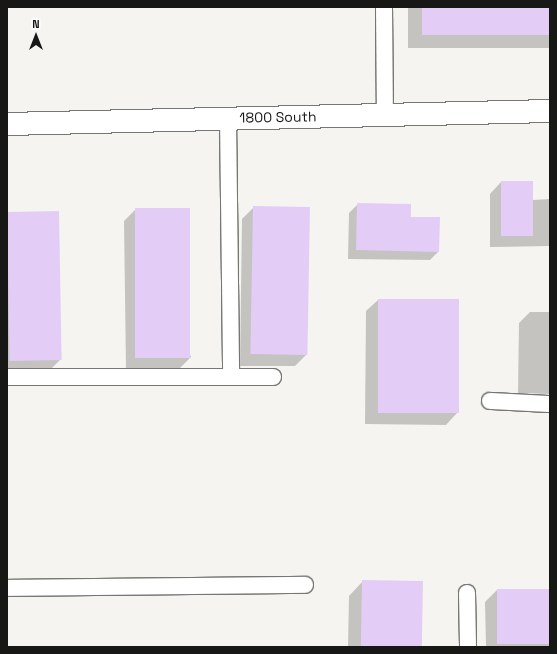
<!DOCTYPE html>
<style>
body{margin:0}
#map{position:relative;width:557px;height:654px;overflow:hidden;background:#f5f4f1;font-family:"Space Grotesk",sans-serif}
div>[style]{position:absolute}
[style*='--x']{left:calc(var(--x)*1px);top:calc(var(--y)*1px);width:calc(var(--w)*1px);rotate:calc(var(--a)*1deg)}
.shadow>*{inset:0;background:#0003;transform-origin:0 0}
.building>*{inset:0;background:#e3cdf7;transform-origin:0 0}
.roads{filter:drop-shadow(1px 0 #767673) drop-shadow(-1px 0 #767673) drop-shadow(0 1px #767673) drop-shadow(0 -1px #767673)}
.service>*{height:16px;margin:-8px;padding:0 8px;transform-origin:8px;border-radius:8px;background:#fff}
.tertiary>*{height:22px;margin:-11px;padding:0 11px;transform-origin:11px;border-radius:11px;background:#fff}
span{translate:-50% -50%;white-space:nowrap;text-align:center;line-height:1.15;-webkit-text-stroke:3px #fff;paint-order:stroke}
.street-label{font-size:14px;color:#171716}
.frame{position:absolute;inset:0;border:8px solid #171716;pointer-events:none}
.north{position:absolute;left:16px;top:16px;width:40px;height:40px;-webkit-text-stroke:3px #fff;paint-order:stroke;rotate:0deg;font-size:11px;font-weight:700;line-height:16px;text-align:center;color:#171716}
.north::after{content:'';display:block;margin:auto;width:14px;height:18px;background:#171716;clip-path:polygon(50% 0,100% 100%,50% 72%,0 100%)}
</style>
<div id="map">
<div class="shadow">
<div style="left:408px;top:7px;width:142px;height:41px"></div>
<div style="clip-path:polygon(501px 182px,533px 200px,550px 199px,550px 246px,490px 247px,490px 194px)"></div>
<div style="clip-path:polygon(358px 204px,410px 218px,438px 252px,430px 260px,348px 259px,349px 213px)"></div>
<div style="clip-path:polygon(254px 207px,307px 354px,295px 366px,240px 366px,242px 219px)"></div>
<div style="clip-path:polygon(136px 209px,191px 357px,179px 369px,126px 369px,124px 221px)"></div>
<div style="clip-path:polygon(7px 213px,61px 359px,49px 371px,7px 372px)"></div>
<div style="clip-path:polygon(378px 300px,458px 300px,457px 413px,446px 425px,365px 424px,366px 311px)"></div>
<div style="clip-path:polygon(530px 312px,550px 312px,550px 394px,518px 393px,519px 323px)"></div>
<div style="clip-path:polygon(363px 581px,422px 647px,348px 647px,349px 596px)"></div>
<div style="clip-path:polygon(497px 590px,550px 590px,550px 647px,486px 647px,485px 602px)"></div>
</div>
<div class="building">
<div style="left:422px;top:7px;width:128px;height:28px"></div>
<div style="left:501px;top:181px;width:32px;height:55px"></div>
<div style="clip-path:polygon(357px 203px,411px 204px,411px 217px,440px 217px,439px 252px,356px 250px)"></div>
<div style="left:253px;top:206px;width:57px;height:148px;rotate:1deg"></div>
<div style="left:135px;top:208px;width:55px;height:150px"></div>
<div style="left:59px;top:211px;width:149px;height:52px;rotate:89deg"></div>
<div style="left:378px;top:299px;width:81px;height:114px"></div>
<div style="left:362px;top:580px;width:61px;height:67px;rotate:1deg"></div>
<div style="left:497px;top:589px;width:53px;height:55px"></div>
</div>
<div class="roads">
<div class="service">
<div style="--x:384;--y:7;--w:108;--a:89.5"></div>
<div style="--x:228;--y:118;--w:259;--a:89.3"></div>
<div style="--x:7;--y:377;--w:266;--a:0"></div>
<div style="--x:490;--y:401;--w:60;--a:2.9"></div>
<div style="--x:7;--y:588;--w:298;--a:-0.6"></div>
<div style="--x:467;--y:593;--w:54;--a:88.9"></div>
</div>
<div class="tertiary">
<div style="--x:7;--y:124;--w:543;--a:-1.37"></div>
</div>
</div>
<div class="street-label">
<span style="left:278px;top:117px;rotate:-1deg">1800 South</span>
</div>
<div class="frame"></div>
<div class="north">N</div>
</div>
